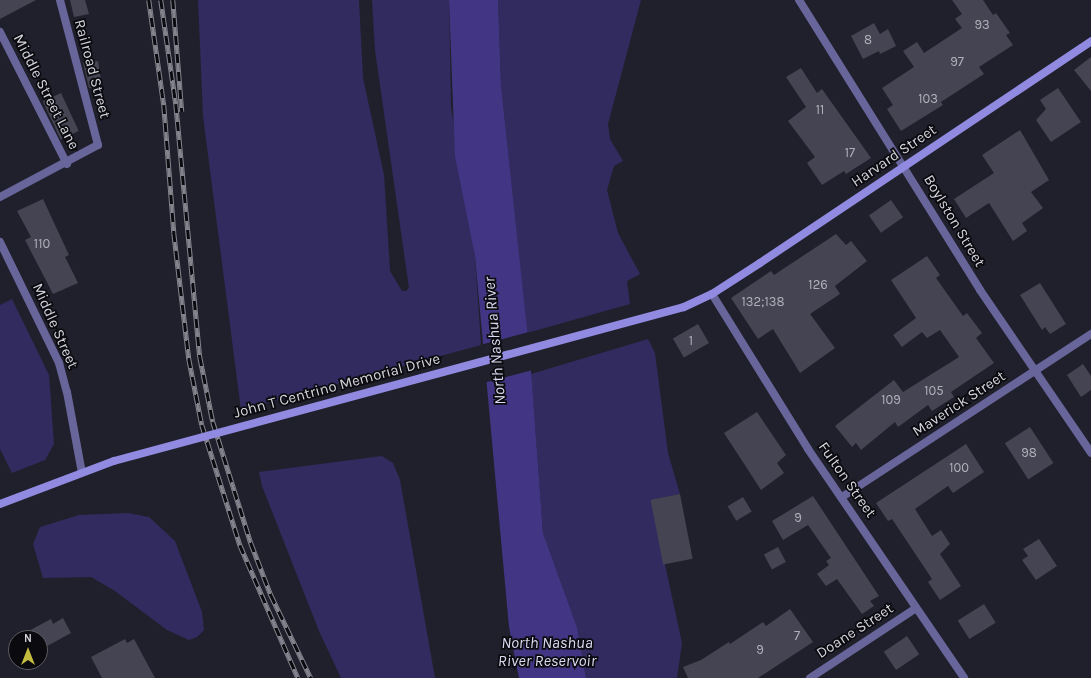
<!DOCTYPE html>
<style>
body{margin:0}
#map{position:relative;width:1091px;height:678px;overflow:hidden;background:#20202c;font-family:Karla,sans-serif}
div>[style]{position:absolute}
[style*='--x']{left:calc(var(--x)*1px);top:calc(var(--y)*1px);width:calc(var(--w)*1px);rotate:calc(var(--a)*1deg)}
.green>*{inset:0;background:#312b5f}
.water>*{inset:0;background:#423684}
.pier>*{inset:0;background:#20202c}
.building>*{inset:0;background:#444452;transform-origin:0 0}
.street>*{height:8px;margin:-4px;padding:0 4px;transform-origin:4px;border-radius:4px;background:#68659b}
.secondary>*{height:8px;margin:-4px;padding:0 4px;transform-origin:4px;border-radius:4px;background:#918ae1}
.rail>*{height:4.5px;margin-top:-2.25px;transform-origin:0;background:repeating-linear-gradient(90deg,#0a0a0f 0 9px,#84848e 0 18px);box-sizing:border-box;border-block:1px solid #84848e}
.secondary-bridge>*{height:8px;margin:-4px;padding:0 4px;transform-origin:4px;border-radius:4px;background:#918ae1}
span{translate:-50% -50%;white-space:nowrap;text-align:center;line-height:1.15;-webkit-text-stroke:3.5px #0a0a0f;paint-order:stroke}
.number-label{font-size:13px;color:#b0b0ba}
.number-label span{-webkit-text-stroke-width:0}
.street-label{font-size:15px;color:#d4d4dc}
.water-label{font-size:16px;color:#dadaf1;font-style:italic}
.north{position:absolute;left:8px;top:630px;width:40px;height:40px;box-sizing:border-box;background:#0a0a0f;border:1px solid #5b5b61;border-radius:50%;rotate:0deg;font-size:11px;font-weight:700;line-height:16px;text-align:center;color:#d4d4dc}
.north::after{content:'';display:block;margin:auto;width:14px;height:18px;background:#c4bc3e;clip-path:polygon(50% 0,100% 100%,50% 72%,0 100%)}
</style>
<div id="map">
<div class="green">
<div style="clip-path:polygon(198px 0,359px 0,363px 78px,384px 175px,390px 271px,402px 291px,406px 291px,409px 288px,375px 50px,372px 0,449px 0,451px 107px,475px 256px,481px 345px,241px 410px,203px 116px)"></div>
<div style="clip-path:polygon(498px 0,641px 0,608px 124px,610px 139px,623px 161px,614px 166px,607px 190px,618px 233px,640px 274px,627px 281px,630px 304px,527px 333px,501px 85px)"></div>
<div style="clip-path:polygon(12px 299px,49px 375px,54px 444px,45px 460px,12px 473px,0 449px,0 305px)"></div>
<div style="clip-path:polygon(648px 339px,655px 353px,668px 453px,680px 494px,651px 500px,682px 643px,677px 678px,586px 678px,577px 627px,543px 533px,531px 374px)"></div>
<div style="clip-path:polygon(382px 456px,393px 463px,400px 480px,435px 678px,341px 678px,319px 631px,262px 486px,259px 472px)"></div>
<div style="clip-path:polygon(128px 513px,149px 517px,175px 541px,202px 612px,204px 630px,197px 637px,189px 640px,167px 630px,115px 591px,91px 577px,43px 578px,33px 544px,40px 527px,79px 515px)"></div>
</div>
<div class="water">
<div style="clip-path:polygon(449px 0,498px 0,501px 85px,530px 357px,543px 533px,577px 627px,586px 678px,519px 678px,509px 627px,475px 256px,455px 156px)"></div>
</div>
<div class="pier">
<div style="clip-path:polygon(529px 332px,533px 370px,483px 383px,480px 345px)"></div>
</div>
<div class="building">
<div style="clip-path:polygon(0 0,36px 0,0 19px)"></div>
<div style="clip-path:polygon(70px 0,85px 0,89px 14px,74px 17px)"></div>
<div style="clip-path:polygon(952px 0,983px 0,993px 15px,996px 13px,1010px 33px,1006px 35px,1013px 45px,979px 67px,984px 74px,941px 102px,943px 105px,901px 131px,887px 109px,893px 105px,882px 88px,914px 67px,903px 51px,917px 42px,924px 53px,962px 28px,955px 19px,962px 14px)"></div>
<div style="clip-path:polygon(874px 23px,880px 34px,888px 29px,896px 46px,880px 54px,879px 51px,863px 59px,851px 36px)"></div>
<div style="clip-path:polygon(1091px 57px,1091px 91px,1074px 70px)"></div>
<div style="clip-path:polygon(98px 61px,102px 86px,89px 88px,83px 63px)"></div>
<div style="clip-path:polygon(801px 68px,817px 93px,822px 89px,871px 158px,846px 174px,844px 171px,822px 185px,807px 163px,815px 157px,788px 121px,806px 107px,786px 77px)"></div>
<div style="clip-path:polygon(1058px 88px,1081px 122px,1051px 142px,1036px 120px,1046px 109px,1040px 100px)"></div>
<div style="left:61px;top:93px;width:42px;height:20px;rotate:65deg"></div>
<div style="clip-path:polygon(1020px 130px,1049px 180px,1031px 192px,1043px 208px,1022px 223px,1027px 231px,1013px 241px,989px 203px,966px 218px,954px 199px,994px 173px,982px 155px)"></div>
<div style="clip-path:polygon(43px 199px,69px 255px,65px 257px,78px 283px,53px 294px,25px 240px,31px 237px,17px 211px)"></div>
<div style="left:891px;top:200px;width:21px;height:27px;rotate:55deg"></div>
<div style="clip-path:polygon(836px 234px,846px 245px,851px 241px,867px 261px,835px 286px,840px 294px,810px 314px,835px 348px,800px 373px,773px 329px,758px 339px,731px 298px,771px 271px,774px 275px)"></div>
<div style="clip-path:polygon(927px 256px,940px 275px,936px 278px,963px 316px,967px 313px,982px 333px,976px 338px,994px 363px,951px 392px,954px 397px,932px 411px,928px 405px,898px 427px,895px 422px,861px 450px,856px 443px,852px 447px,835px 426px,894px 380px,903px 392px,959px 357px,940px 330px,927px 338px,922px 332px,902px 347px,893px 335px,916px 318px,891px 280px)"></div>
<div style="clip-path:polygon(1040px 283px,1066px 324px,1050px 334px,1045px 327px,1042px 330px,1020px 295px)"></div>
<div style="left:698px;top:324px;width:22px;height:29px;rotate:60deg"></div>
<div style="clip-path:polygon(1083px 364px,1091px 376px,1091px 390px,1081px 397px,1067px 375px)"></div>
<div style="clip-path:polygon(757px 412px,786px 455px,777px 463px,784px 473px,761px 490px,724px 433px)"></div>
<div style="left:1030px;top:427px;width:43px;height:30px;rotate:57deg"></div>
<div style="clip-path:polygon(966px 444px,984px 472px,953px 493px,948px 486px,915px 509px,932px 536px,941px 530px,950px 544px,940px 554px,961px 586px,940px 600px,928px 582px,932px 579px,892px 519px,888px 521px,876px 503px)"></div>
<div style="left:680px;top:494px;width:66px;height:30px;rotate:79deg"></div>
<div style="clip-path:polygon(813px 496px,879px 596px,870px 601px,874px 606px,862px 614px,837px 579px,826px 586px,817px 574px,829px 565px,826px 561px,831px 558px,808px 525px,783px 540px,772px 521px)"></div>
<div style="left:743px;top:497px;width:17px;height:18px;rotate:59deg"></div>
<div style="clip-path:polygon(1039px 539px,1057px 566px,1036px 580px,1022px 560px,1028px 556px,1023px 549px)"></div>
<div style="left:778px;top:547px;width:17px;height:16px;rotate:62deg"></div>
<div style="left:984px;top:604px;width:22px;height:31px;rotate:58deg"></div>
<div style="clip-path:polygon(790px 609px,813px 642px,758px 678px,688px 678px,683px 667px,701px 660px,729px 642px,730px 644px,763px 622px,766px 626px)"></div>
<div style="clip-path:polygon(63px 618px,71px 633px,40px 650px,40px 638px,16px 638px,16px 653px,10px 641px,51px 619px,53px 624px)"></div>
<div style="left:907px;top:636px;width:22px;height:28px;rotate:56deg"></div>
<div style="clip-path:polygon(125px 639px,127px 643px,134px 639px,155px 678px,102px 678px,91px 657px)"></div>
</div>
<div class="street">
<div style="--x:799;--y:0;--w:342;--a:58"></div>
<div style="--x:980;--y:290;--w:197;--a:55.7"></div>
<div style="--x:0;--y:32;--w:148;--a:63.1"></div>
<div style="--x:0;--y:197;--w:111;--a:-28"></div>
<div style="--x:98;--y:145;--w:150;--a:-104.7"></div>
<div style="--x:0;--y:242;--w:135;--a:64"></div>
<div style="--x:59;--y:363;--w:30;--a:75"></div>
<div style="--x:67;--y:392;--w:82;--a:79.5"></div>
<div style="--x:712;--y:294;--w:182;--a:58.2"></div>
<div style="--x:808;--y:449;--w:277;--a:55.7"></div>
<div style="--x:842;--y:497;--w:298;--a:-33.2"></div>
<div style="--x:810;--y:678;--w:127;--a:-33.4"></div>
</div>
<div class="secondary">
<div style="--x:684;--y:307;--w:31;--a:-25"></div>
<div style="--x:712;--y:294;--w:57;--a:-32.9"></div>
<div style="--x:760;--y:263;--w:399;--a:-33.8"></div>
<div style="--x:0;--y:504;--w:122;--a:-20.7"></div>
</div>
<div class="rail">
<div style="--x:149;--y:0;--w:106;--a:81.9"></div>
<div style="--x:164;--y:105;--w:128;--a:85.5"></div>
<div style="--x:174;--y:233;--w:127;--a:83.2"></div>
<div style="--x:189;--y:359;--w:67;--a:78.9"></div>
<div style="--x:202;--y:425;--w:126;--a:72.4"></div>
<div style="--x:240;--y:545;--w:145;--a:66.4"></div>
<div style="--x:161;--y:0;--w:105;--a:81.8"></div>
<div style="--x:176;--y:104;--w:254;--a:84.6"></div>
<div style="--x:200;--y:357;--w:66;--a:78.7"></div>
<div style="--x:213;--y:422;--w:127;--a:72.6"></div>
<div style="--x:251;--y:543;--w:56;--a:69"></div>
<div style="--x:271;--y:595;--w:92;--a:64.3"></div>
<div style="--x:173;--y:0;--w:112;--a:85.4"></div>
</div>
<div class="secondary-bridge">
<div style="--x:114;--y:461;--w:590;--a:-15.12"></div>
</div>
<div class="number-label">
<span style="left:982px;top:25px">93</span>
<span style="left:868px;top:40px">8</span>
<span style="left:957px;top:62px">97</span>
<span style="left:928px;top:99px">103</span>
<span style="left:820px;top:110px">11</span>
<span style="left:850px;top:153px">17</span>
<span style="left:42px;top:244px">110</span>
<span style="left:818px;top:285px">126</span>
<span style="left:763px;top:302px">132;138</span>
<span style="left:691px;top:341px">1</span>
<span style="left:934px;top:391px">105</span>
<span style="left:891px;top:400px">109</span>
<span style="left:1029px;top:453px">98</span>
<span style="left:959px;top:468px">100</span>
<span style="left:798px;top:518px">9</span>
<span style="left:797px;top:636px">7</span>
<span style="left:760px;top:650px">9</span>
</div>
<div class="street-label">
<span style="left:92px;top:69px;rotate:75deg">Railroad Street</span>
<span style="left:46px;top:92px;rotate:63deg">Middle Street Lane</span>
<span style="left:894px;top:156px;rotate:-34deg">Harvard Street</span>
<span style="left:954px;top:221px;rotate:59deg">Boylston Street</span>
<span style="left:55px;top:326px;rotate:66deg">Middle Street</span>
<span style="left:337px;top:386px;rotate:-15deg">John T Centrino Memorial Drive</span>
<span style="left:959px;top:404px;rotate:-33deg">Maverick Street</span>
<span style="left:847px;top:480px;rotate:55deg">Fulton Street</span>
<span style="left:855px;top:631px;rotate:-33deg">Doane Street</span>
</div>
<div class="water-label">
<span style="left:495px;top:341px;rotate:-95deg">North Nashua River</span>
<span style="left:547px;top:652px">North Nashua<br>River Reservoir</span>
</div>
<div class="north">N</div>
</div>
